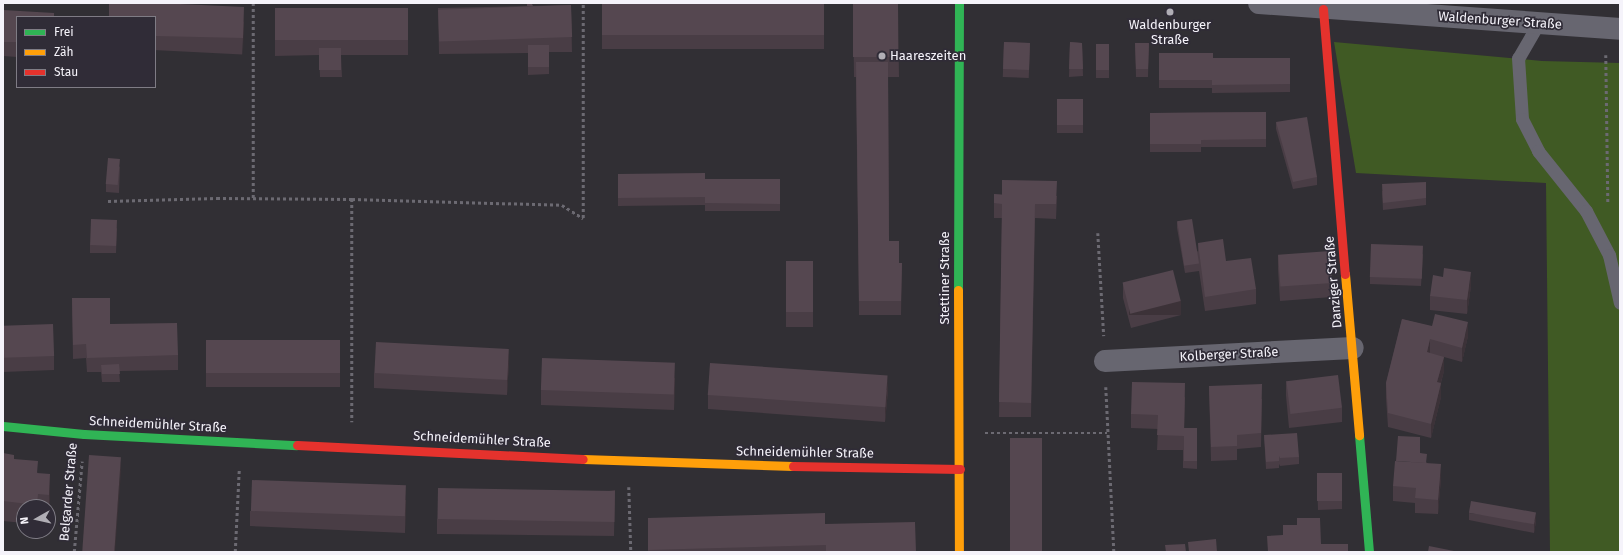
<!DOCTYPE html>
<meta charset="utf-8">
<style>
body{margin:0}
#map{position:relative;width:1623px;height:555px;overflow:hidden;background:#312f34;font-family:"Fira Sans",sans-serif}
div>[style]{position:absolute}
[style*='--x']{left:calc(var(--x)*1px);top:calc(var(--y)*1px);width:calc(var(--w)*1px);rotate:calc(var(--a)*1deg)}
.green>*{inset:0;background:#405a24}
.path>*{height:2.5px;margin-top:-1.25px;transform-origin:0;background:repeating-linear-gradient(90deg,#6c6a72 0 3px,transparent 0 6px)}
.lane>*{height:13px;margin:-6.5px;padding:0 6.5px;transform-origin:6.5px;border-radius:6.5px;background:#676670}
.street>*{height:22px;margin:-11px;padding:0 11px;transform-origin:11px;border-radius:11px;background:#676670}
.fast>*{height:9px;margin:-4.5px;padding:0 4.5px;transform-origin:4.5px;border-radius:4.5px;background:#30b455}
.slow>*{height:9px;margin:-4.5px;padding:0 4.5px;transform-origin:4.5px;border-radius:4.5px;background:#ff9f0a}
.jam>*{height:9px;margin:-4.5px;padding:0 4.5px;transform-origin:4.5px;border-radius:4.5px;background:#e5322d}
.wall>*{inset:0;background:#493d45;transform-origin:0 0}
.shaded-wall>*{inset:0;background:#3c3238;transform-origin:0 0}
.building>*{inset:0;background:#554750;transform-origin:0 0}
.dots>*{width:11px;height:11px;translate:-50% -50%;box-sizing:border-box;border:2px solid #302c37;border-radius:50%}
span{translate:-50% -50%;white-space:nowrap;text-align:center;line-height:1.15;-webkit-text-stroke:3.5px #302c37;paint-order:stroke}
.street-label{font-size:13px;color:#f5f3fa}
.poi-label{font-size:13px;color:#f5f3fa}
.left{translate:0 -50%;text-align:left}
.frame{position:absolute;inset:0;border:4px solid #f5f3fa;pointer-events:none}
.legend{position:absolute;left:16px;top:16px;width:140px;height:72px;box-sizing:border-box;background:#302c37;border:1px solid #7f7c85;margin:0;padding:5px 7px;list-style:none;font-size:12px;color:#f5f3fa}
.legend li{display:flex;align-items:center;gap:8px;height:20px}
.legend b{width:20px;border:1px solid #7f7c85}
.north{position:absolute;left:16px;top:499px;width:40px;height:40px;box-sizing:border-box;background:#302c37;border:1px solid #7f7c85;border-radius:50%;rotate:262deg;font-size:11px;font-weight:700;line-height:16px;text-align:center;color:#f5f3fa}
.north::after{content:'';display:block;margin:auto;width:14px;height:18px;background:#b0aeb5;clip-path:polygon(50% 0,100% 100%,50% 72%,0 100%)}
</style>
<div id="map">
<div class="green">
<div style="clip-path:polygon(1334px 42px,1542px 61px,1620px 63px,1620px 552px,1550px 552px,1546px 183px,1356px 173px)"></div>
</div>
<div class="path">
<div style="--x:1606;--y:55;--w:149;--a:89.2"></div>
<div style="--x:253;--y:198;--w:195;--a:-90"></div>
<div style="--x:352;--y:199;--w:223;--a:90"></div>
<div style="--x:108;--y:201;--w:109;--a:-1.6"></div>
<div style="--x:217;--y:198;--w:135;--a:0.4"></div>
<div style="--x:352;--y:199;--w:210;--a:1.6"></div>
<div style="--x:562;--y:205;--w:25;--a:32"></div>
<div style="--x:583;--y:218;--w:215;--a:-90"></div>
<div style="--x:1098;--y:233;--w:103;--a:86.7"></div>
<div style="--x:1106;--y:387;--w:165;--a:87.2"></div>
<div style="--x:985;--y:433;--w:122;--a:0"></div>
<div style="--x:629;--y:487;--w:65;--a:88.2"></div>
<div style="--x:74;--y:552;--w:91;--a:-85"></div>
<div style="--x:235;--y:552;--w:83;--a:-87.2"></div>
</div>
<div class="lane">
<div style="--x:1538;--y:24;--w:39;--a:120"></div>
<div style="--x:1518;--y:58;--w:61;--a:86.2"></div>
<div style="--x:1522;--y:119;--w:36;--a:63"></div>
<div style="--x:1538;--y:151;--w:77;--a:51.3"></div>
<div style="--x:1586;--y:211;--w:50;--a:62.4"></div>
<div style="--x:1609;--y:255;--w:49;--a:77.1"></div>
</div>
<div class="street">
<div style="--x:1259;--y:3;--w:362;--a:4.1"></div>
<div style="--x:1105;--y:361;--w:248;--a:-3"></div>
</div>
<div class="fast">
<div style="--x:958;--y:290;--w:287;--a:-89.8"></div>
<div style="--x:3;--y:426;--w:81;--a:5.6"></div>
<div style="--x:84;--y:434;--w:213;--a:3"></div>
<div style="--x:1359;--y:435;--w:117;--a:85.1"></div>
</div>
<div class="slow">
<div style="--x:1345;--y:274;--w:162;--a:85"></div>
<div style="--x:958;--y:290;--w:262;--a:89.8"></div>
<div style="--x:583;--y:459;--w:210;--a:1.9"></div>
</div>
<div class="jam">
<div style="--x:1323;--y:9;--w:266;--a:85.3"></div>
<div style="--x:297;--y:445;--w:286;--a:2.8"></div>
<div style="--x:793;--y:466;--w:167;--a:1"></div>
</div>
<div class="wall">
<div style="left:602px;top:3px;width:222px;height:46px"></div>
<div style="clip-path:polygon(853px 3px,898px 3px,899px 77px,888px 77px,889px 241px,899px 263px,902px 263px,901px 315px,859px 315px,856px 77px,854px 77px)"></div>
<div style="clip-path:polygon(571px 5px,572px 52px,549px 52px,549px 74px,528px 75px,528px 53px,439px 54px,438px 8px)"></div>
<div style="clip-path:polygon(408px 8px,408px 55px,341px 55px,342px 77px,320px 77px,319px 55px,275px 56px,275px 9px)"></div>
<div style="clip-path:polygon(3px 10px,17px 17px,17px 57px,3px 56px)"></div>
<div style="left:155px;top:17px;width:89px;height:33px;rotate:3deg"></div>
<div style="left:1004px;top:42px;width:26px;height:35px;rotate:2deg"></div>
<div style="clip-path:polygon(1070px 42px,1082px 43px,1083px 76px,1069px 77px)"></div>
<div style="clip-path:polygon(1135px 43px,1149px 43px,1148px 77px,1136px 77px)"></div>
<div style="left:1096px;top:44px;width:13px;height:34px"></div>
<div style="clip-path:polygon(1159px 53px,1213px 58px,1290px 58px,1290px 92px,1212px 93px,1212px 88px,1159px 88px)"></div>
<div style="left:1057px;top:99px;width:26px;height:34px"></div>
<div style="clip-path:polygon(1266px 112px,1266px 147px,1201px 147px,1201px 152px,1150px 152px,1150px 113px)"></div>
<div style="clip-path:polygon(1276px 122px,1317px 177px,1317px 185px,1293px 189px,1276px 129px)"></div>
<div style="clip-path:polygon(120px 166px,119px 193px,106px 192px,106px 184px)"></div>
<div style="clip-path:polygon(618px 174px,705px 179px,780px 179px,780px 211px,705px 211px,705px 205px,618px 206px)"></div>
<div style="clip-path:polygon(1382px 191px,1426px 198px,1426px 205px,1383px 210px)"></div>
<div style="clip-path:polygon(994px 194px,1057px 196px,1056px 219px,1035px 218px,1031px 417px,999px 417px,1002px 218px,994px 218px)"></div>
<div style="clip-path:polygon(1177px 221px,1198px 252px,1198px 243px,1226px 261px,1256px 289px,1256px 304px,1205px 311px,1199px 271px,1185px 273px,1177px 228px)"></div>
<div style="clip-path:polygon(117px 228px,116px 253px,90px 253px,90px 245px)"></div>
<div style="clip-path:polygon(1423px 254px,1421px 286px,1370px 284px,1370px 277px)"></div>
<div style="clip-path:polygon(1278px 255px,1332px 283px,1332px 297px,1280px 301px,1278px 269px)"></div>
<div style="left:786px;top:261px;width:27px;height:66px"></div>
<div style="clip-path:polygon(1443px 277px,1471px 286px,1467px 314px,1430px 310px,1430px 296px)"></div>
<div style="clip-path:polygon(1123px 283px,1181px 315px,1131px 328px,1123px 298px)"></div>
<div style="clip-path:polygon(72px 298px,110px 324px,178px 355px,178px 370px,119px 371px,120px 382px,102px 382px,101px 372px,87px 372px,86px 358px,73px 359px)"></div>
<div style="clip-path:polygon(1402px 319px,1468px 336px,1462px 362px,1444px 357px,1444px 371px,1441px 383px,1441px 397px,1431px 438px,1388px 427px,1386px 398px,1386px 383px)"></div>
<div style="clip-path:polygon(3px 325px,54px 356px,54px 370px,3px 372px)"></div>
<div style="left:206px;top:340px;width:134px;height:47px"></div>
<div style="clip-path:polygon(509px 362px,507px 395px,374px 388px,374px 373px)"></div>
<div style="clip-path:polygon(675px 378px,674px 410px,541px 405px,541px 390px)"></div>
<div style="clip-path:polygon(1286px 381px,1342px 408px,1342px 422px,1289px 428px,1286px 396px)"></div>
<div style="clip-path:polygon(1209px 386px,1262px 399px,1261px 447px,1237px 449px,1237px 460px,1211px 461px)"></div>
<div style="clip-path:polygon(888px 390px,885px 422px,708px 409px,708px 395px)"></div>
<div style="clip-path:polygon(1185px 397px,1184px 428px,1197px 428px,1197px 469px,1183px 468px,1183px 450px,1157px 450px,1158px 429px,1131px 428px,1131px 414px)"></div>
<div style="clip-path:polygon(1264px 435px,1299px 457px,1299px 464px,1280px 466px,1279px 464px,1279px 468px,1266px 469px)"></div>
<div style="clip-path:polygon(3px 453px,14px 459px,38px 473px,50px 494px,49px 514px,48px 514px,48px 507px,24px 507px,24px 523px,3px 521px)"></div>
<div style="clip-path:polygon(1420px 453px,1427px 463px,1441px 478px,1438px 514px,1415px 513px,1415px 503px,1393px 501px,1393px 486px)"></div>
<div style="clip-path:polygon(1342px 473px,1342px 509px,1318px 510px,1317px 481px)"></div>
<div style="clip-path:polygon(615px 490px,614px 536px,437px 534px,437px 519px)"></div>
<div style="clip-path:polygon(406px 500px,405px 533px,250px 526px,250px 511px)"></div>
<div style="clip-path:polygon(1469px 513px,1536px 521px,1534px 533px,1469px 520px)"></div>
<div style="clip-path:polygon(648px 518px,825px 524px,916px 552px,648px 552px)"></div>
</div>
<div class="shaded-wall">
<div style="clip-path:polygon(244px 7px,244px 21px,243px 53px,243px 38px)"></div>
<div style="clip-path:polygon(1471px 272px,1471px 286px,1467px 314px,1467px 300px)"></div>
<div style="left:1181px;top:301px;width:14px;height:52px;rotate:90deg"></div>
<div style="clip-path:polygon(1468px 322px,1468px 336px,1462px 362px,1462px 348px)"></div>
<div style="clip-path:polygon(1430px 339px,1430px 354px,1427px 352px)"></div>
<div style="clip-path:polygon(509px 348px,509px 362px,507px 395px,507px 380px)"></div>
<div style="clip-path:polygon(1444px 357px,1444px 371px,1437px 396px,1437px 382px)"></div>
<div style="clip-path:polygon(675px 363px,675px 378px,674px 410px,674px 395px)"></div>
<div style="clip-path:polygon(888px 376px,888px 390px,885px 422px,885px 408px)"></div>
<div style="clip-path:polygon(1441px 383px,1441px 397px,1431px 438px,1431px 424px)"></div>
<div style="clip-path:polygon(121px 457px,121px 472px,115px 552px,114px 552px)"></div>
<div style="clip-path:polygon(1441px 464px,1441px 478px,1438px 514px,1438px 500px)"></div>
<div style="clip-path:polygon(50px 474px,50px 494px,49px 514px,49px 495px)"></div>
<div style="clip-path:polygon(406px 486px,406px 500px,405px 533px,405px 518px)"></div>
<div style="clip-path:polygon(1536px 513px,1536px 521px,1534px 533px,1534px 525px)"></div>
</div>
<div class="building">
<div style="clip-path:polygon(109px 3px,159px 3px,244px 7px,243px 38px,155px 36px,155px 17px,109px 17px)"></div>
<div style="left:602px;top:3px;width:222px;height:32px"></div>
<div style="left:853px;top:3px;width:45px;height:54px"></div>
<div style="clip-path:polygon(527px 4px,532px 4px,533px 6px,527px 6px)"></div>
<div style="left:571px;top:5px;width:32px;height:133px;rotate:88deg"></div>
<div style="left:408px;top:8px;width:32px;height:133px;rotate:90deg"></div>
<div style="clip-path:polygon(3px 10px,54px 13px,54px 17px,17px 17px,17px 42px,3px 42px)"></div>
<div style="left:1004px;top:42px;width:26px;height:27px;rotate:2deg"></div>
<div style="clip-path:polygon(1070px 42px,1082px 43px,1083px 69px,1069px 69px)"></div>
<div style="clip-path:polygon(1135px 43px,1149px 43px,1148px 69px,1136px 69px)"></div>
<div style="left:1096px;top:44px;width:13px;height:26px"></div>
<div style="left:528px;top:45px;width:21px;height:22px"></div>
<div style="left:319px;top:48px;width:22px;height:22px"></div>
<div style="clip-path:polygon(1159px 53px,1213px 53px,1213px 58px,1290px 58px,1290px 84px,1212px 85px,1212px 80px,1159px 80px)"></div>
<div style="clip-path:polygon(856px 62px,888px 62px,889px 241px,899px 241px,899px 263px,902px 263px,901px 301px,859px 301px)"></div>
<div style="left:1057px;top:99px;width:26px;height:26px"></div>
<div style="clip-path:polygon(1266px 112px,1266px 139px,1201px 140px,1201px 144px,1150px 144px,1150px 113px)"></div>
<div style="clip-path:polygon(1307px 117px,1317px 177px,1293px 182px,1276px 122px)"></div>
<div style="left:108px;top:158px;width:12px;height:26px;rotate:5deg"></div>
<div style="clip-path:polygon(705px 173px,705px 179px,780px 179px,780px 204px,705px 203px,705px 197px,618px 198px,618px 174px)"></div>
<div style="clip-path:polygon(1002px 180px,1057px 181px,1056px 204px,1035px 204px,1031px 403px,999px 402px,1002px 204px,994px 203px,994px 194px,1002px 195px)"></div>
<div style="clip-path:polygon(1426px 182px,1426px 198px,1383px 203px,1382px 184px)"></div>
<div style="left:91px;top:219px;width:26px;height:26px;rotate:2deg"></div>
<div style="left:1192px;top:219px;width:45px;height:15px;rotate:81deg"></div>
<div style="clip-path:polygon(1223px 239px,1226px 261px,1251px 258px,1256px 289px,1205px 297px,1198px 243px)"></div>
<div style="left:1371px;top:244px;width:52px;height:33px;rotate:2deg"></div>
<div style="left:1330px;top:251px;width:32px;height:52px;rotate:86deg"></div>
<div style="clip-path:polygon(786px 261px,813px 261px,813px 277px,813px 270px,786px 270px,786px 277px)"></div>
<div style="clip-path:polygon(1444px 268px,1471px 272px,1467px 300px,1430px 296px,1433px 275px,1443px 277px)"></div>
<div style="left:786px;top:270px;width:27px;height:42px"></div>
<div style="left:1173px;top:270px;width:32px;height:52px;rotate:76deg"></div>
<div style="clip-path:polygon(72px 298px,110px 298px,110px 324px,177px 323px,178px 355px,87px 358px,86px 344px,73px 345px)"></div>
<div style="clip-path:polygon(1435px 314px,1468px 322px,1462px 348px,1430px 339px,1427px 352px,1444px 357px,1437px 382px,1441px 383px,1431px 424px,1388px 413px,1386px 383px,1402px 319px,1432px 326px)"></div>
<div style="left:53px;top:324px;width:32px;height:50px;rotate:88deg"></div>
<div style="left:206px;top:340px;width:134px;height:33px"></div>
<div style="left:376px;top:342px;width:133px;height:31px;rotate:3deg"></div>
<div style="left:542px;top:358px;width:133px;height:32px;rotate:2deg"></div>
<div style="left:710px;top:363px;width:178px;height:32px;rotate:4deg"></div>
<div style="clip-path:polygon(119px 364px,120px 374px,102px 374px,101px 365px)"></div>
<div style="left:1338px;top:375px;width:33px;height:52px;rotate:83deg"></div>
<div style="clip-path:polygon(1132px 382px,1185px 383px,1184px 436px,1157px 435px,1158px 415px,1131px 414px)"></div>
<div style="clip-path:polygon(1262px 384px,1261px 433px,1237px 435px,1237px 446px,1211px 447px,1209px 386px)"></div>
<div style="left:1184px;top:428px;width:13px;height:33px"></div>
<div style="clip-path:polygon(1297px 433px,1299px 457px,1280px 458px,1279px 456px,1279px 461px,1266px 462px,1264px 435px)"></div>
<div style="clip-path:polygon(1398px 436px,1420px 437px,1420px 453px,1427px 454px,1426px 463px,1396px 461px)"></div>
<div style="left:1010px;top:438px;width:32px;height:114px"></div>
<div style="clip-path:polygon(3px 453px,14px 455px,14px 459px,38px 461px,37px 473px,50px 474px,49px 495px,38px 494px,37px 505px,3px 501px)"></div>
<div style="left:89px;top:455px;width:32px;height:97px;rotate:4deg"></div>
<div style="clip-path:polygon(1395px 461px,1441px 464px,1438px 500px,1415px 498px,1416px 488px,1393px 486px)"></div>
<div style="left:1342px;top:473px;width:28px;height:25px;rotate:90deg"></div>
<div style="left:252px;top:480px;width:154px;height:31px;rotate:2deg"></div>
<div style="left:438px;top:488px;width:177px;height:31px;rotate:1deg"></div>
<div style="left:1471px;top:501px;width:66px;height:12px;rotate:10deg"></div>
<div style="clip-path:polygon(825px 513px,825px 524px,915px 522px,916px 552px,826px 552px,826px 545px,648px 550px,648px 518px)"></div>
<div style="clip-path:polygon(1297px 518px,1320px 518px,1321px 544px,1348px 544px,1348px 552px,1297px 552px)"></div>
<div style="clip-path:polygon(1283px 525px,1297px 525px,1297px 552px,1268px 552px,1267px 536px,1283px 535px)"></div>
<div style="clip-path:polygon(1216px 539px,1217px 552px,1189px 552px,1188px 542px)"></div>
<div style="clip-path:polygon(1185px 544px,1186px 552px,1166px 552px,1165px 545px)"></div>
<div style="clip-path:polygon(1429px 546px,1459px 552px,1428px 552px)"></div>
</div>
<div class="dots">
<div style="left:1170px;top:12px;background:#b0aeb5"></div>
<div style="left:882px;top:56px;background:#b0aeb5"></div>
</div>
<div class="street-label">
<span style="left:1500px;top:21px;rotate:4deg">Waldenburger Straße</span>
<span style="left:945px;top:278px;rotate:-90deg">Stettiner Straße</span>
<span style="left:1334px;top:282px;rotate:-95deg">Danziger Straße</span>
<span style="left:1229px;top:355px;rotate:-3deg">Kolberger Straße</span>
<span style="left:158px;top:425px;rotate:3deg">Schneidemühler Straße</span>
<span style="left:482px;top:440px;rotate:3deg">Schneidemühler Straße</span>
<span style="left:805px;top:453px;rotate:1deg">Schneidemühler Straße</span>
<span style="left:69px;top:492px;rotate:-85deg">Belgarder Straße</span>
</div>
<div class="poi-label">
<span style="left:1170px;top:33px">Waldenburger<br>Straße</span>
<span class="left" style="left:890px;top:56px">Haareszeiten</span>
</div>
<div class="frame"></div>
<ul class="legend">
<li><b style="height:5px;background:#30b455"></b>Frei</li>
<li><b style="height:5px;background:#ff9f0a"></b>Zäh</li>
<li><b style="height:5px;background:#e5322d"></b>Stau</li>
</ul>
<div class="north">N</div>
</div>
